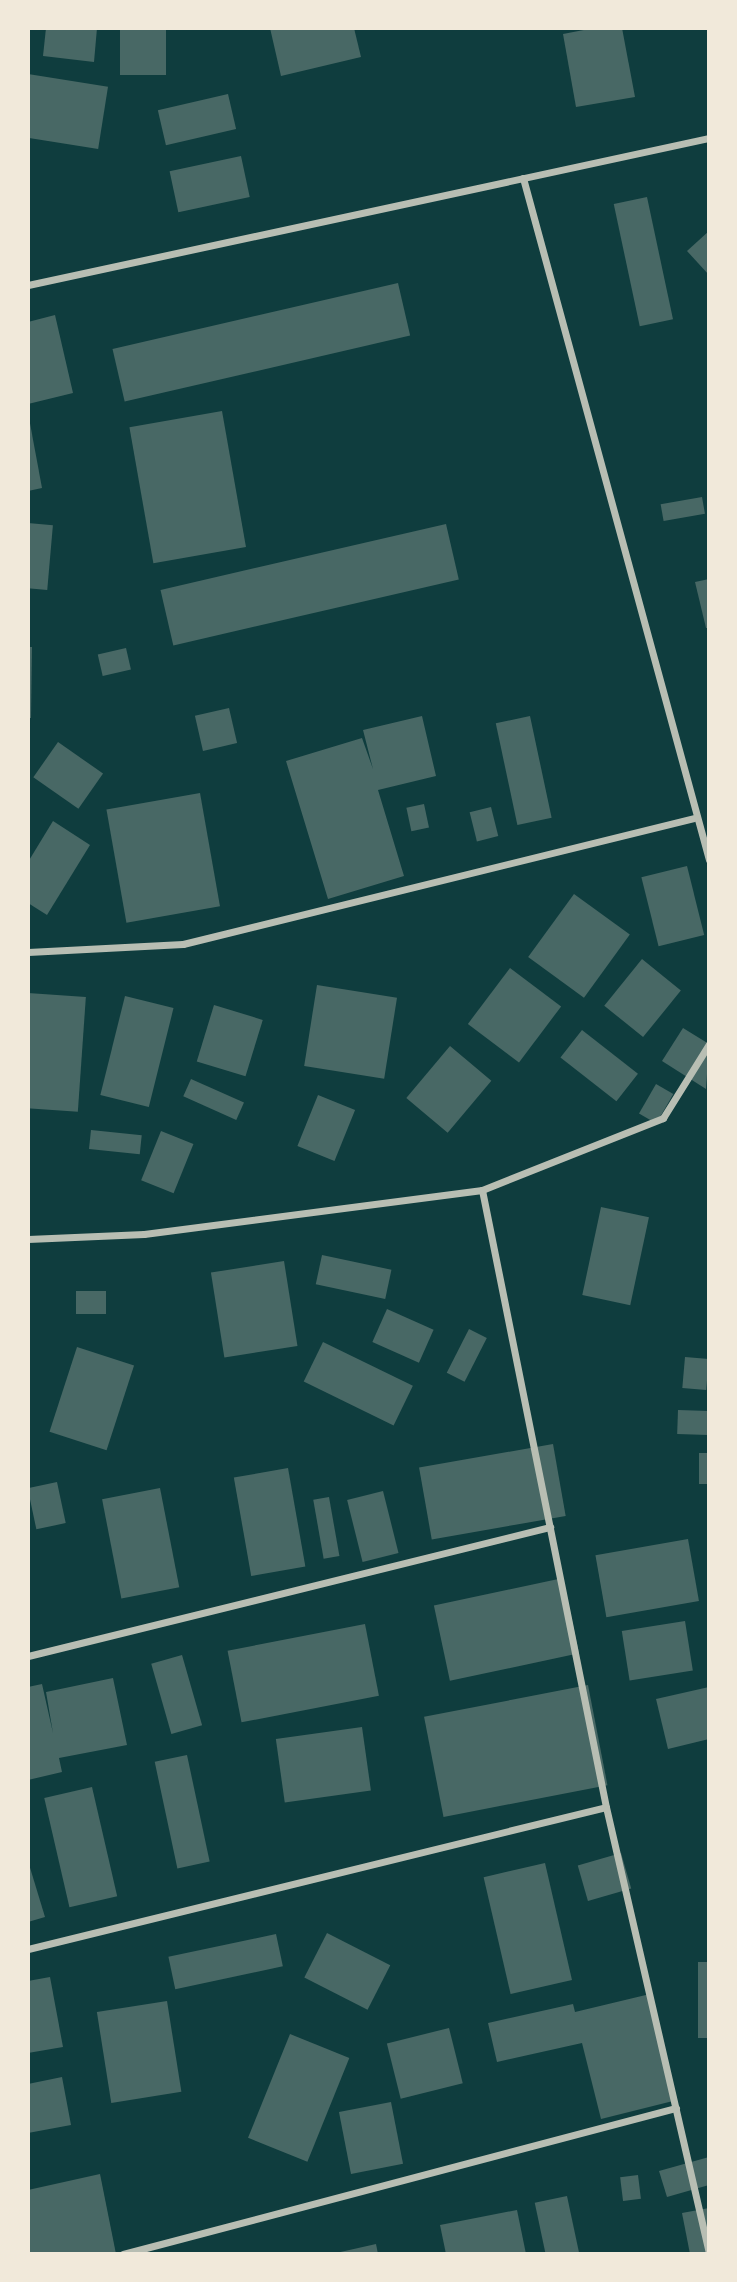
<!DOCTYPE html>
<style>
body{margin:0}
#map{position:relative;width:737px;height:2282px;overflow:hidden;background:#0f3d3e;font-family:"Fira Sans Condensed",sans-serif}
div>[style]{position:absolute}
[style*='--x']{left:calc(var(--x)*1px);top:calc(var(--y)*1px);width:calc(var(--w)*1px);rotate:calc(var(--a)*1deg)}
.building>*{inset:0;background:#486865;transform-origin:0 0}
.minor>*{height:7px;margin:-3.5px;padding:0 3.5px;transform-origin:3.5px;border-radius:3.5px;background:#b8beb3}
span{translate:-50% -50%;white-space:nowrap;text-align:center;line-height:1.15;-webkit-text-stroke:5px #f1e9da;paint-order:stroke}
.frame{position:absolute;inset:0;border:30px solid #f1e9da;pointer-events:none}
</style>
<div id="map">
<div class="building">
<div style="clip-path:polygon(46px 28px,97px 28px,94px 62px,43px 56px)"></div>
<div style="left:120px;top:28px;width:46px;height:47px"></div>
<div style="clip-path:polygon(270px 28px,354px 28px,361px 57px,281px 76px)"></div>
<div style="clip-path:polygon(594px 28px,622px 28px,635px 97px,576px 107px,563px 34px)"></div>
<div style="left:28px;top:74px;width:81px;height:63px;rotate:9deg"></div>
<div style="left:228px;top:94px;width:36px;height:72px;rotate:77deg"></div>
<div style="left:241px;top:156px;width:42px;height:73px;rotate:78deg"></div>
<div style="left:647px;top:197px;width:125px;height:34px;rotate:78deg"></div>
<div style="clip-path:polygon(709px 231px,709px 275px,687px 251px)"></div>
<div style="left:398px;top:283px;width:54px;height:293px;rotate:77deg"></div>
<div style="clip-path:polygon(55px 315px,73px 393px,28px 404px,28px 322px)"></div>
<div style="left:222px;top:411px;width:138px;height:94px;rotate:80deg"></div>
<div style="clip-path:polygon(29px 418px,42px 488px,28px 491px,28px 419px)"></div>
<div style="left:702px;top:497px;width:17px;height:42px;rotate:80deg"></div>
<div style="left:28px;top:523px;width:25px;height:65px;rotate:5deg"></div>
<div style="left:446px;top:524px;width:57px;height:293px;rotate:77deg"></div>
<div style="clip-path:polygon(709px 579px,709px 628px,706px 628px,695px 582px)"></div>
<div style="clip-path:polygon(28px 647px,32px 647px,31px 718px,28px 718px)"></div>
<div style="left:126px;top:648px;width:22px;height:29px;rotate:77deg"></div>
<div style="left:229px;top:708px;width:36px;height:35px;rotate:77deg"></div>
<div style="clip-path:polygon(422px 716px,436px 776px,378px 790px,404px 876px,328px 899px,286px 761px,362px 738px,373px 769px,363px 730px)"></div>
<div style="left:530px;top:716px;width:104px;height:35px;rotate:78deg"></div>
<div style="left:58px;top:742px;width:55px;height:43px;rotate:35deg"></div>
<div style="left:200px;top:793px;width:115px;height:95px;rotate:80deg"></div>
<div style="left:424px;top:804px;width:24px;height:18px;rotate:78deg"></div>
<div style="left:491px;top:807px;width:30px;height:22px;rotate:76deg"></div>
<div style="clip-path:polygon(53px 821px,90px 845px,47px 915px,28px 903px,28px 862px)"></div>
<div style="left:687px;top:866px;width:71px;height:47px;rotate:76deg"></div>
<div style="left:574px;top:894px;width:69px;height:78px;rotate:36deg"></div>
<div style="left:642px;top:959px;width:50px;height:60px;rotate:39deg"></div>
<div style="left:510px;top:968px;width:64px;height:70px;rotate:37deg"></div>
<div style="left:317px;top:985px;width:81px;height:82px;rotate:9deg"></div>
<div style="left:28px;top:993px;width:58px;height:115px;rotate:4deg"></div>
<div style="left:125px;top:996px;width:50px;height:102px;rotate:14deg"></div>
<div style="left:214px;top:1005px;width:51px;height:59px;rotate:17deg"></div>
<div style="clip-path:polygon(683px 1028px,709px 1044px,706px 1089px,662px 1061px)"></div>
<div style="left:582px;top:1030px;width:71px;height:35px;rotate:38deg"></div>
<div style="left:450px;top:1046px;width:54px;height:68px;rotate:40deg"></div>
<div style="left:191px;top:1079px;width:58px;height:19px;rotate:24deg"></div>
<div style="left:656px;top:1084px;width:20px;height:34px;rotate:30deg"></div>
<div style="left:318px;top:1095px;width:40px;height:55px;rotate:22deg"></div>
<div style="left:91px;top:1130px;width:51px;height:19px;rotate:6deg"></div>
<div style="left:161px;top:1131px;width:35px;height:53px;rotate:22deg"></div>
<div style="left:601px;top:1207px;width:49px;height:90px;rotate:12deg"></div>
<div style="left:322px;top:1255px;width:71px;height:30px;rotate:12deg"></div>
<div style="left:284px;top:1261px;width:86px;height:74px;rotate:81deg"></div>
<div style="left:76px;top:1291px;width:30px;height:23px"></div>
<div style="left:387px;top:1309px;width:51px;height:36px;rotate:24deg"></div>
<div style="left:469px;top:1329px;width:20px;height:49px;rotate:27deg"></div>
<div style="left:323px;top:1342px;width:100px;height:44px;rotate:26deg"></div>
<div style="left:77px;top:1347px;width:60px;height:89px;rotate:18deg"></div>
<div style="left:685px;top:1357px;width:24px;height:31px;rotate:5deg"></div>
<div style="left:678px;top:1410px;width:31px;height:24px;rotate:2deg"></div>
<div style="left:553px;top:1444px;width:73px;height:136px;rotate:80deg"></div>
<div style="left:709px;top:1453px;width:31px;height:10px;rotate:90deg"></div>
<div style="left:288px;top:1468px;width:100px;height:55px;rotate:80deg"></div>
<div style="left:57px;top:1482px;width:42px;height:30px;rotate:78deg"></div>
<div style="left:160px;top:1488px;width:101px;height:59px;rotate:79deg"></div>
<div style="left:383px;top:1491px;width:64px;height:37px;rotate:76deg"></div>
<div style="left:329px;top:1497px;width:60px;height:16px;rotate:80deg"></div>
<div style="left:688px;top:1539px;width:63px;height:94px;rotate:80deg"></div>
<div style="left:563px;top:1578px;width:77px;height:132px;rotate:78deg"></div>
<div style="left:685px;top:1621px;width:50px;height:64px;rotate:81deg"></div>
<div style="left:365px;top:1624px;width:73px;height:140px;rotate:79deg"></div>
<div style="left:182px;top:1655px;width:73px;height:32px;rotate:74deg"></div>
<div style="clip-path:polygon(113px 1678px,127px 1745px,59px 1758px,62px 1772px,28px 1780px,28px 1687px,42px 1684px,53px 1733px,46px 1692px)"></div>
<div style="left:588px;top:1685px;width:102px;height:167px;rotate:79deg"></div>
<div style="clip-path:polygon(709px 1687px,709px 1739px,668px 1749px,656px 1699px)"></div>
<div style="left:362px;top:1727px;width:64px;height:87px;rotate:82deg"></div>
<div style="left:187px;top:1755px;width:109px;height:33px;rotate:78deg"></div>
<div style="left:92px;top:1787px;width:112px;height:49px;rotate:77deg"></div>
<div style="left:621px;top:1853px;width:37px;height:45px;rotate:74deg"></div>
<div style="clip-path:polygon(28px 1861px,45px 1917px,28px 1922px)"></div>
<div style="left:545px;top:1863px;width:120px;height:63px;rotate:77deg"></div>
<div style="left:327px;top:1933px;width:71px;height:50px;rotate:27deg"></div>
<div style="left:276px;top:1934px;width:33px;height:110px;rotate:78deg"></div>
<div style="left:698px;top:1962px;width:11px;height:76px"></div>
<div style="clip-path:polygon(50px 1977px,63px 2047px,28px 2053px,28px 1981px)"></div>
<div style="clip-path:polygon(650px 1994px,677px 2100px,601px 2119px,582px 2043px,497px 2062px,488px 2023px,573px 2004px,575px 2012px)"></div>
<div style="left:167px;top:2001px;width:92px;height:71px;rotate:81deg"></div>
<div style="left:449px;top:2028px;width:57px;height:64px;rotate:76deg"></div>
<div style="left:290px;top:2034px;width:64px;height:112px;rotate:22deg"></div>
<div style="clip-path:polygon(62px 2077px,71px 2125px,28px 2133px,28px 2084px)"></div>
<div style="left:391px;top:2102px;width:63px;height:53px;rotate:79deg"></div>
<div style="clip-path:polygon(709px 2157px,709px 2185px,667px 2197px,659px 2171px)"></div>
<div style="clip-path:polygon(100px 2174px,116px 2254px,28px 2254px,28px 2190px)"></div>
<div style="left:638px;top:2175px;width:24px;height:18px;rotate:83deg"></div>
<div style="left:567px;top:2196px;width:59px;height:33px;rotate:78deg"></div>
<div style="clip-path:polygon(709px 2208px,709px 2254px,690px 2254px,682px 2213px)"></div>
<div style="clip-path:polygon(517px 2210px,526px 2254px,446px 2254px,440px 2225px)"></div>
<div style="clip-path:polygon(376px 2244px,378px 2254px,336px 2254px,336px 2253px)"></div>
</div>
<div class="minor">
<div style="--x:523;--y:178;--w:707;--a:74.74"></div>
<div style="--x:28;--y:285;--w:697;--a:-12.18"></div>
<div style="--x:28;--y:952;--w:155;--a:-3"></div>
<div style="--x:183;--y:944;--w:526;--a:-13.85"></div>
<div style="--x:482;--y:1190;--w:629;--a:78.64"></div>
<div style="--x:606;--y:1807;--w:457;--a:77"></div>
<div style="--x:28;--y:1239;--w:116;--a:-2.5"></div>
<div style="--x:144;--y:1234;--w:341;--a:-7.4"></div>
<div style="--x:482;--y:1190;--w:195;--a:-21.7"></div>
<div style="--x:663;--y:1118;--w:87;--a:-58.1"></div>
<div style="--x:28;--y:1656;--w:538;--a:-13.88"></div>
<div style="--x:28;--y:1949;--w:595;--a:-13.8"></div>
<div style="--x:123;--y:2254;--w:572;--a:-14.79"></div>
</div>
<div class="frame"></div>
</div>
